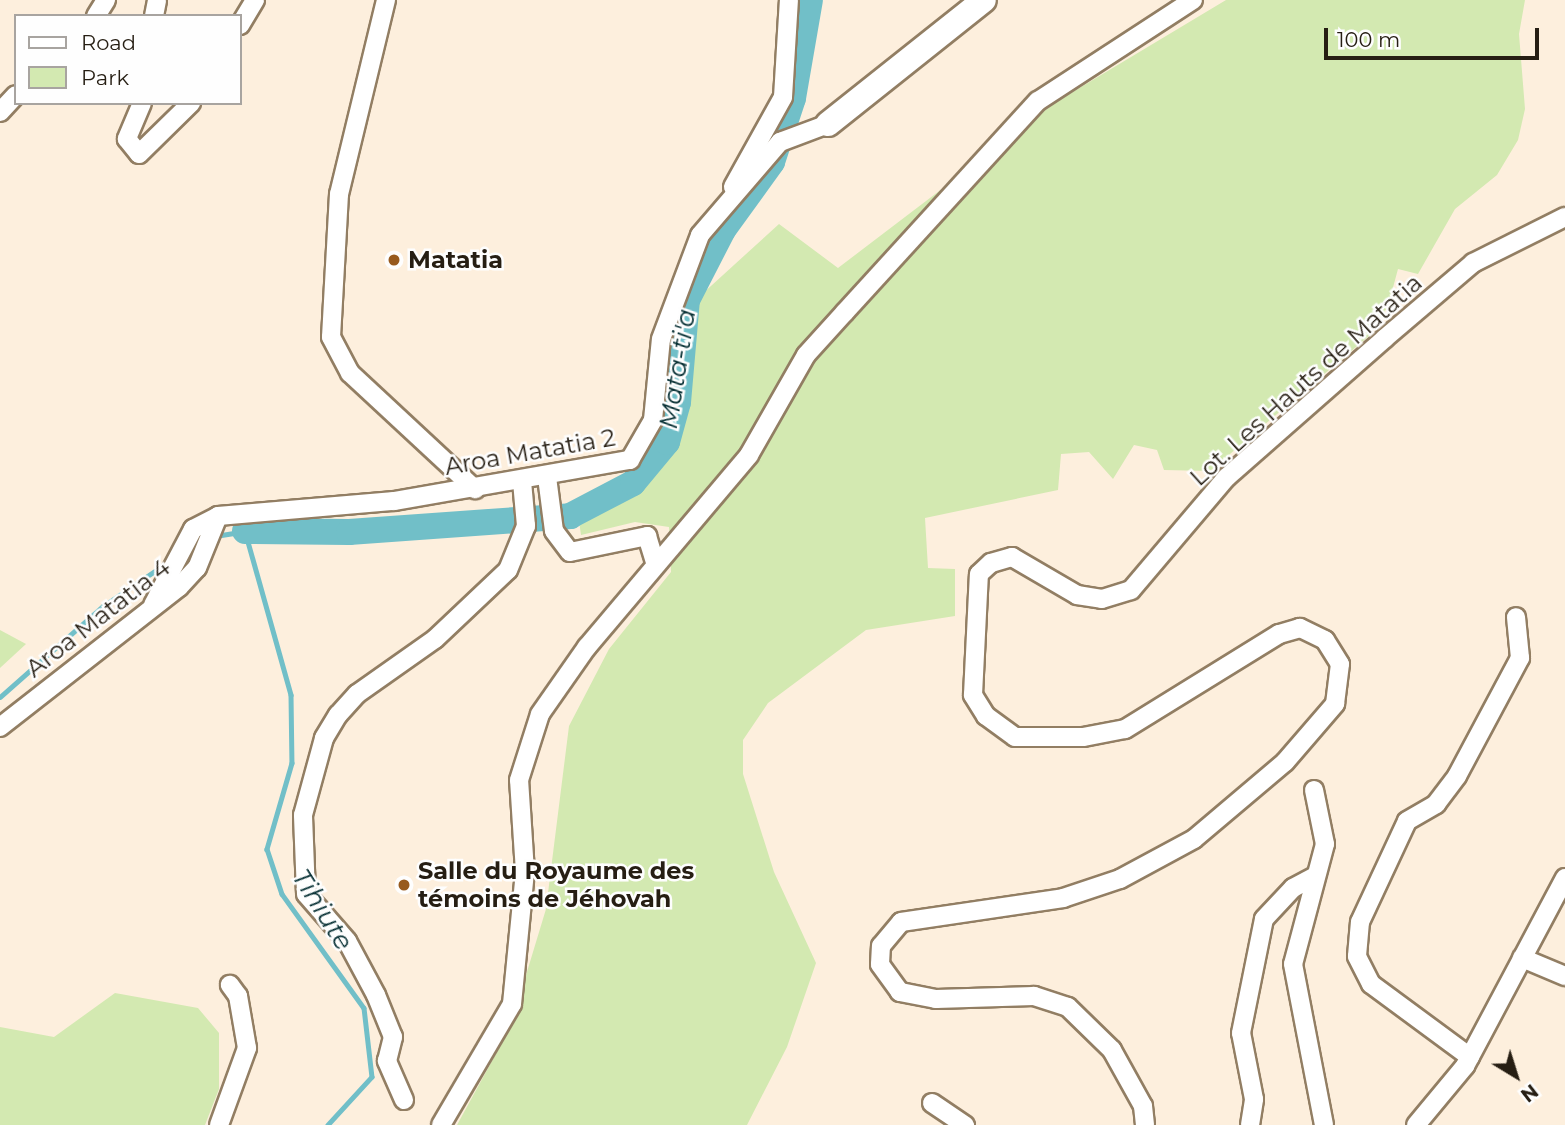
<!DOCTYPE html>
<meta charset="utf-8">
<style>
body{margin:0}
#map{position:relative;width:1565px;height:1125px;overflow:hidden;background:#fdefdd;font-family:Montserrat,sans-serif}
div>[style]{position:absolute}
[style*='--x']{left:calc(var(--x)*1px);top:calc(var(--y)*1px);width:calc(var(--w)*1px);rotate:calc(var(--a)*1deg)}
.green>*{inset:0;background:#d3e9b1}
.stream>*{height:4.5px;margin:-2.25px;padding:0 2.25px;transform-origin:2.25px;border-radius:2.25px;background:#71bfc8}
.river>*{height:26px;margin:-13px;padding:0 13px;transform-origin:13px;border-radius:13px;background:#71bfc8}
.roads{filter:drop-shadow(2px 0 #927e63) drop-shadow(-2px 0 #927e63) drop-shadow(0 2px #927e63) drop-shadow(0 -2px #927e63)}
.street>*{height:18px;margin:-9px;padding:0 9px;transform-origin:9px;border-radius:9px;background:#fff}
.secondary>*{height:24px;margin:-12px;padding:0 12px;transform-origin:12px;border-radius:12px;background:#fff}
.dots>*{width:19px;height:19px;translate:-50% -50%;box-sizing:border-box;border:4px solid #fefefe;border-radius:50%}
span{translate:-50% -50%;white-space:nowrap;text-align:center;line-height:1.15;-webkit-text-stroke:5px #fefefe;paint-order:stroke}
.poi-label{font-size:24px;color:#261e13;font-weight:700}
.left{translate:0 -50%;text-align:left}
.street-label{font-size:24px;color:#261e13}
.water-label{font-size:26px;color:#073034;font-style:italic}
.legend{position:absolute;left:14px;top:14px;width:228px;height:91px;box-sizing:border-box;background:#fefefe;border:2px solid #a8a4a0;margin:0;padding:9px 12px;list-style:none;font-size:21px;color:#261e13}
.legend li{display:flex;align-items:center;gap:14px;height:35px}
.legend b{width:35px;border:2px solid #a8a4a0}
.north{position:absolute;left:1481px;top:1041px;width:70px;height:70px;-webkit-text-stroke:5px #fefefe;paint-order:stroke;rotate:142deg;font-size:19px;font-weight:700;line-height:28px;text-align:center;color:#261e13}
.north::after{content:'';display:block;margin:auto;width:24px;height:32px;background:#261e13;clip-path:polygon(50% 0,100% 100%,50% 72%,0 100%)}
.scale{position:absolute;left:1324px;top:28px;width:215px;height:32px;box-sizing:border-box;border:4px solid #261e13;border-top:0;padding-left:9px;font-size:21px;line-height:24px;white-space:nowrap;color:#261e13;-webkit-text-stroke:5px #fefefe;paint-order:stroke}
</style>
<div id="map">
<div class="green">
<div style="clip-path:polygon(1226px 0,1525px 0,1519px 34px,1525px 109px,1518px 140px,1497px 175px,1455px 209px,1418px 274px,1398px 269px,1388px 306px,1369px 336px,1210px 471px,1164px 470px,1157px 450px,1134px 445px,1113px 479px,1089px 452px,1061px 454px,1058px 490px,925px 518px,928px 568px,955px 569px,955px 616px,866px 630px,768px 703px,743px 740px,743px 774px,774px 872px,816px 963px,787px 1047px,747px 1125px,457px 1125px,510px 1028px,546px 909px,569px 726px,609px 649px,671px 572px,669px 527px,635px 522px,581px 535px,576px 500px,638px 468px,649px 454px,666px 413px,678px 316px,779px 224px,838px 268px,1056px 102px)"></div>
<div style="clip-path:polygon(0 630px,26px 644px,0 668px)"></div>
<div style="clip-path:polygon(115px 993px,198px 1008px,219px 1033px,219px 1089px,205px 1125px,0 1125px,0 1027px,54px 1037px)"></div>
</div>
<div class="stream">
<div style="--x:215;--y:536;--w:30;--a:-9"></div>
<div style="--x:245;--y:531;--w:170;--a:74.3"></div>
<div style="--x:291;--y:695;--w:68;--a:89.2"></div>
<div style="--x:292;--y:763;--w:90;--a:106.2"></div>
<div style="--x:267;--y:849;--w:47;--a:71.6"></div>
<div style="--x:282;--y:894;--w:140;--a:54.3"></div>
<div style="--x:364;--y:1008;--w:69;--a:83.4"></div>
<div style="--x:372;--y:1077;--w:65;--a:132.5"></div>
<div style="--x:0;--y:697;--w:137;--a:-41.5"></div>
<div style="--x:103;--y:606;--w:78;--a:-34.1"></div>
</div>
<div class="river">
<div style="--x:245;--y:531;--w:104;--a:0.6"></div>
<div style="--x:349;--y:532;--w:222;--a:-4.1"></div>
<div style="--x:570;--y:516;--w:71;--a:-27.6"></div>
<div style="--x:633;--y:483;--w:53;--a:-50.3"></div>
<div style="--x:667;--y:442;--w:41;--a:-74.6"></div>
<div style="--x:678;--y:402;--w:102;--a:-85"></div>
<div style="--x:687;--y:300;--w:79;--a:-62.8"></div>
<div style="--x:723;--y:230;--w:84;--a:-54.2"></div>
<div style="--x:772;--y:162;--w:67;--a:-71.8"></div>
<div style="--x:793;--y:98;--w:99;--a:-80.2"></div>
</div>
<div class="roads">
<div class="street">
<div style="--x:386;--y:0;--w:200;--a:103.6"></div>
<div style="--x:339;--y:194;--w:143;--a:93.2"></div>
<div style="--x:331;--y:337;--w:41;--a:62.2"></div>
<div style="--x:350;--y:373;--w:171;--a:42.9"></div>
<div style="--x:96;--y:16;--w:19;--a:-58"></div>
<div style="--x:154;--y:16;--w:16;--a:-79"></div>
<div style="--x:240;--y:25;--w:29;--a:-59"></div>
<div style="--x:142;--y:103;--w:39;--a:113"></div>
<div style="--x:127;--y:139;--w:19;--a:51"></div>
<div style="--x:139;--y:154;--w:73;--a:-44.4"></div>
<div style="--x:0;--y:112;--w:23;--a:-47"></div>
<div style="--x:733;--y:187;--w:103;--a:-60.9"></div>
<div style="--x:783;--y:97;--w:97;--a:-86.5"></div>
<div style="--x:547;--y:477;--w:54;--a:82.6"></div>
<div style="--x:554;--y:531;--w:26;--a:53"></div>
<div style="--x:570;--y:552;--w:79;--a:-11.7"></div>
<div style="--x:647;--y:536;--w:30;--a:73"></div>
<div style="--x:153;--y:605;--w:86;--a:-62.2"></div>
<div style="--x:193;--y:529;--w:28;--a:-27"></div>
<div style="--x:0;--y:727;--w:227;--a:-38"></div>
<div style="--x:179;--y:587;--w:26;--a:-47"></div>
<div style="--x:197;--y:568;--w:56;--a:-68"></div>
<div style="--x:218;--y:516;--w:177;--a:-4.9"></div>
<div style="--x:394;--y:501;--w:240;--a:-9.9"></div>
<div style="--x:630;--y:460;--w:46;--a:-60.1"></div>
<div style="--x:653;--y:420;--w:81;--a:-84.4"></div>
<div style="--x:661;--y:339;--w:111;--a:-69.4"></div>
<div style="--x:700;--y:235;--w:123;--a:-49.3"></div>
<div style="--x:780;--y:142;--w:51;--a:-20.6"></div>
<div style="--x:1314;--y:790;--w:55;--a:78.5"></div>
<div style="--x:1325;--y:844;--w:124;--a:104.9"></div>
<div style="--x:1293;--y:964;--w:164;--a:79.1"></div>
<div style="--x:1522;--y:958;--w:47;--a:22.7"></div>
<div style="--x:1470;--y:1057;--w:123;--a:-143.6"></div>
<div style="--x:1371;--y:984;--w:31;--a:-117"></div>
<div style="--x:1357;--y:956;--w:34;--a:-85"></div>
<div style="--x:1360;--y:922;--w:111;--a:-65"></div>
<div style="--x:1407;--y:821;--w:34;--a:-30"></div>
<div style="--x:1436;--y:804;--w:35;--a:-53"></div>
<div style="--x:1457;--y:776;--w:134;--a:-61.9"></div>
<div style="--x:1520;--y:658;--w:41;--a:-95.6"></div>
<div style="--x:404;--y:1100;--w:43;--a:-113.6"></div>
<div style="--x:387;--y:1061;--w:25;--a:-76"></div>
<div style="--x:393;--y:1037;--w:45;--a:-112"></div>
<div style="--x:376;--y:995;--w:61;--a:-118.2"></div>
<div style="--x:347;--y:941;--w:62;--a:-131.1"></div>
<div style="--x:306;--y:894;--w:79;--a:-92.2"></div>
<div style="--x:303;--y:815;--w:80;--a:-74.7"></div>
<div style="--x:324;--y:738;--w:27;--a:-59"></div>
<div style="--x:338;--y:715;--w:28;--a:-48"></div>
<div style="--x:357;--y:694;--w:95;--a:-35.2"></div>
<div style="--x:435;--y:639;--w:100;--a:-43.4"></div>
<div style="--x:508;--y:570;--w:48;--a:-67.8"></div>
<div style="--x:526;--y:526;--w:45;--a:-95.1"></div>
<div style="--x:932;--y:1103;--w:40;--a:34"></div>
<div style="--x:219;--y:1125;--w:82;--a:-70"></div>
<div style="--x:247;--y:1048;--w:53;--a:-99.8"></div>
<div style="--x:238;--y:996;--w:14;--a:-126"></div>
<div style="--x:441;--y:1125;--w:140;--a:-59.6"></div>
<div style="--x:512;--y:1004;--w:133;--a:-84.4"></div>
<div style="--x:525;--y:872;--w:92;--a:-93.7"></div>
<div style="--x:519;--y:780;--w:69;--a:-72.3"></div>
<div style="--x:540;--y:714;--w:82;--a:-55"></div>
<div style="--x:587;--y:647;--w:251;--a:-49.8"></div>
<div style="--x:749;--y:455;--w:115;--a:-60.3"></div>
<div style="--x:806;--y:355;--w:58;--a:-47.8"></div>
<div style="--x:845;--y:312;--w:286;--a:-47.6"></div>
<div style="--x:1038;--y:101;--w:185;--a:-33.1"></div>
<div style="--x:1145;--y:1125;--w:19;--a:-96"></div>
<div style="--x:1143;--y:1106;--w:64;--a:-119"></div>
<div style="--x:1112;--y:1050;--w:62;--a:-135.7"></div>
<div style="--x:1068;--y:1007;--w:36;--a:-162"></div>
<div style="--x:1034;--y:996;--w:98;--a:178.2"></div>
<div style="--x:936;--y:999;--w:37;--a:-169"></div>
<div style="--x:900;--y:992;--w:34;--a:-126"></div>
<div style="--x:880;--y:964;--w:18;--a:-87"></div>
<div style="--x:881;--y:946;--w:31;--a:-50"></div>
<div style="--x:901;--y:922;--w:164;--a:-8.4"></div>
<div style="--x:1063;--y:898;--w:60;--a:-18.4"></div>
<div style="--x:1120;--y:879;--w:84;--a:-28.4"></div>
<div style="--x:1194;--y:839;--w:119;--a:-40.2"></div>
<div style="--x:1285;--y:762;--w:77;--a:-49.2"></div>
<div style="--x:1335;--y:704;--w:40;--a:-82.9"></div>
<div style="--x:1340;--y:664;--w:28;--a:-122"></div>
<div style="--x:1325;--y:640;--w:28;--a:-154"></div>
<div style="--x:1300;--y:628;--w:22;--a:164"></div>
<div style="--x:1279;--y:634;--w:181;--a:148.3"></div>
<div style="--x:1125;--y:729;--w:43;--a:169.2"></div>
<div style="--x:1083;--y:737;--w:68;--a:180"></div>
<div style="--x:1015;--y:737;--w:36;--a:-144"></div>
<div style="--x:986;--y:716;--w:25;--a:-122"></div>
<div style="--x:973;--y:695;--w:121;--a:-87.2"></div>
<div style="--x:979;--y:574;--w:16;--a:-43"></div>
<div style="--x:991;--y:563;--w:22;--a:-16"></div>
<div style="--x:1012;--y:557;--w:75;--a:30.3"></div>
<div style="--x:1077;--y:595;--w:25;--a:9"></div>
<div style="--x:1102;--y:599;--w:30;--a:-17"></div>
<div style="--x:1131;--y:590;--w:148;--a:-49.7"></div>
<div style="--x:1227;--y:477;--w:210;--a:-41.3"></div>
<div style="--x:1385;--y:338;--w:116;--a:-40.4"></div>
<div style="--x:1473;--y:263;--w:103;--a:-26.6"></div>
<div style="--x:1250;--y:1125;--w:26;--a:-81"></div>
<div style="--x:1254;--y:1099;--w:67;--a:-101.1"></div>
<div style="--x:1241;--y:1033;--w:116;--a:-78.6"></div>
<div style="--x:1264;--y:919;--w:42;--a:-46.9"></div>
<div style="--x:1293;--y:888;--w:24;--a:-28"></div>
<div style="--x:1416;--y:1125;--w:77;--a:-50.3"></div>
<div style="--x:1465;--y:1066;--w:213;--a:-62"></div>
</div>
<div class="secondary">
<div style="--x:828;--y:124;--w:199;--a:-38.5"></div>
</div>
</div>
<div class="dots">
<div style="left:394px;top:260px;background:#975a1e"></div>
<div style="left:404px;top:885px;background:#975a1e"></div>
</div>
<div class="poi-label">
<span class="left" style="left:408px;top:260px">Matatia</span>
<span class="left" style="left:418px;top:885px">Salle du Royaume des<br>témoins de Jéhovah</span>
</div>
<div class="street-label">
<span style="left:1306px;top:380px;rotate:-42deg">Lot. Les Hauts de Matatia</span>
<span style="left:530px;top:452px;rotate:-10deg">Aroa Matatia 2</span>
<span style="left:98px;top:618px;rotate:-38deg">Aroa Matatia 4</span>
</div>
<div class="water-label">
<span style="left:678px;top:369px;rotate:-81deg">Mata-ti'a</span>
<span style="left:322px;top:910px;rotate:58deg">Tihiute</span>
</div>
<ul class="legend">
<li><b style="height:9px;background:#fff"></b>Road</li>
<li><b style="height:19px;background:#d3e9b1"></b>Park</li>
</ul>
<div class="north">N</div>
<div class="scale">100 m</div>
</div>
